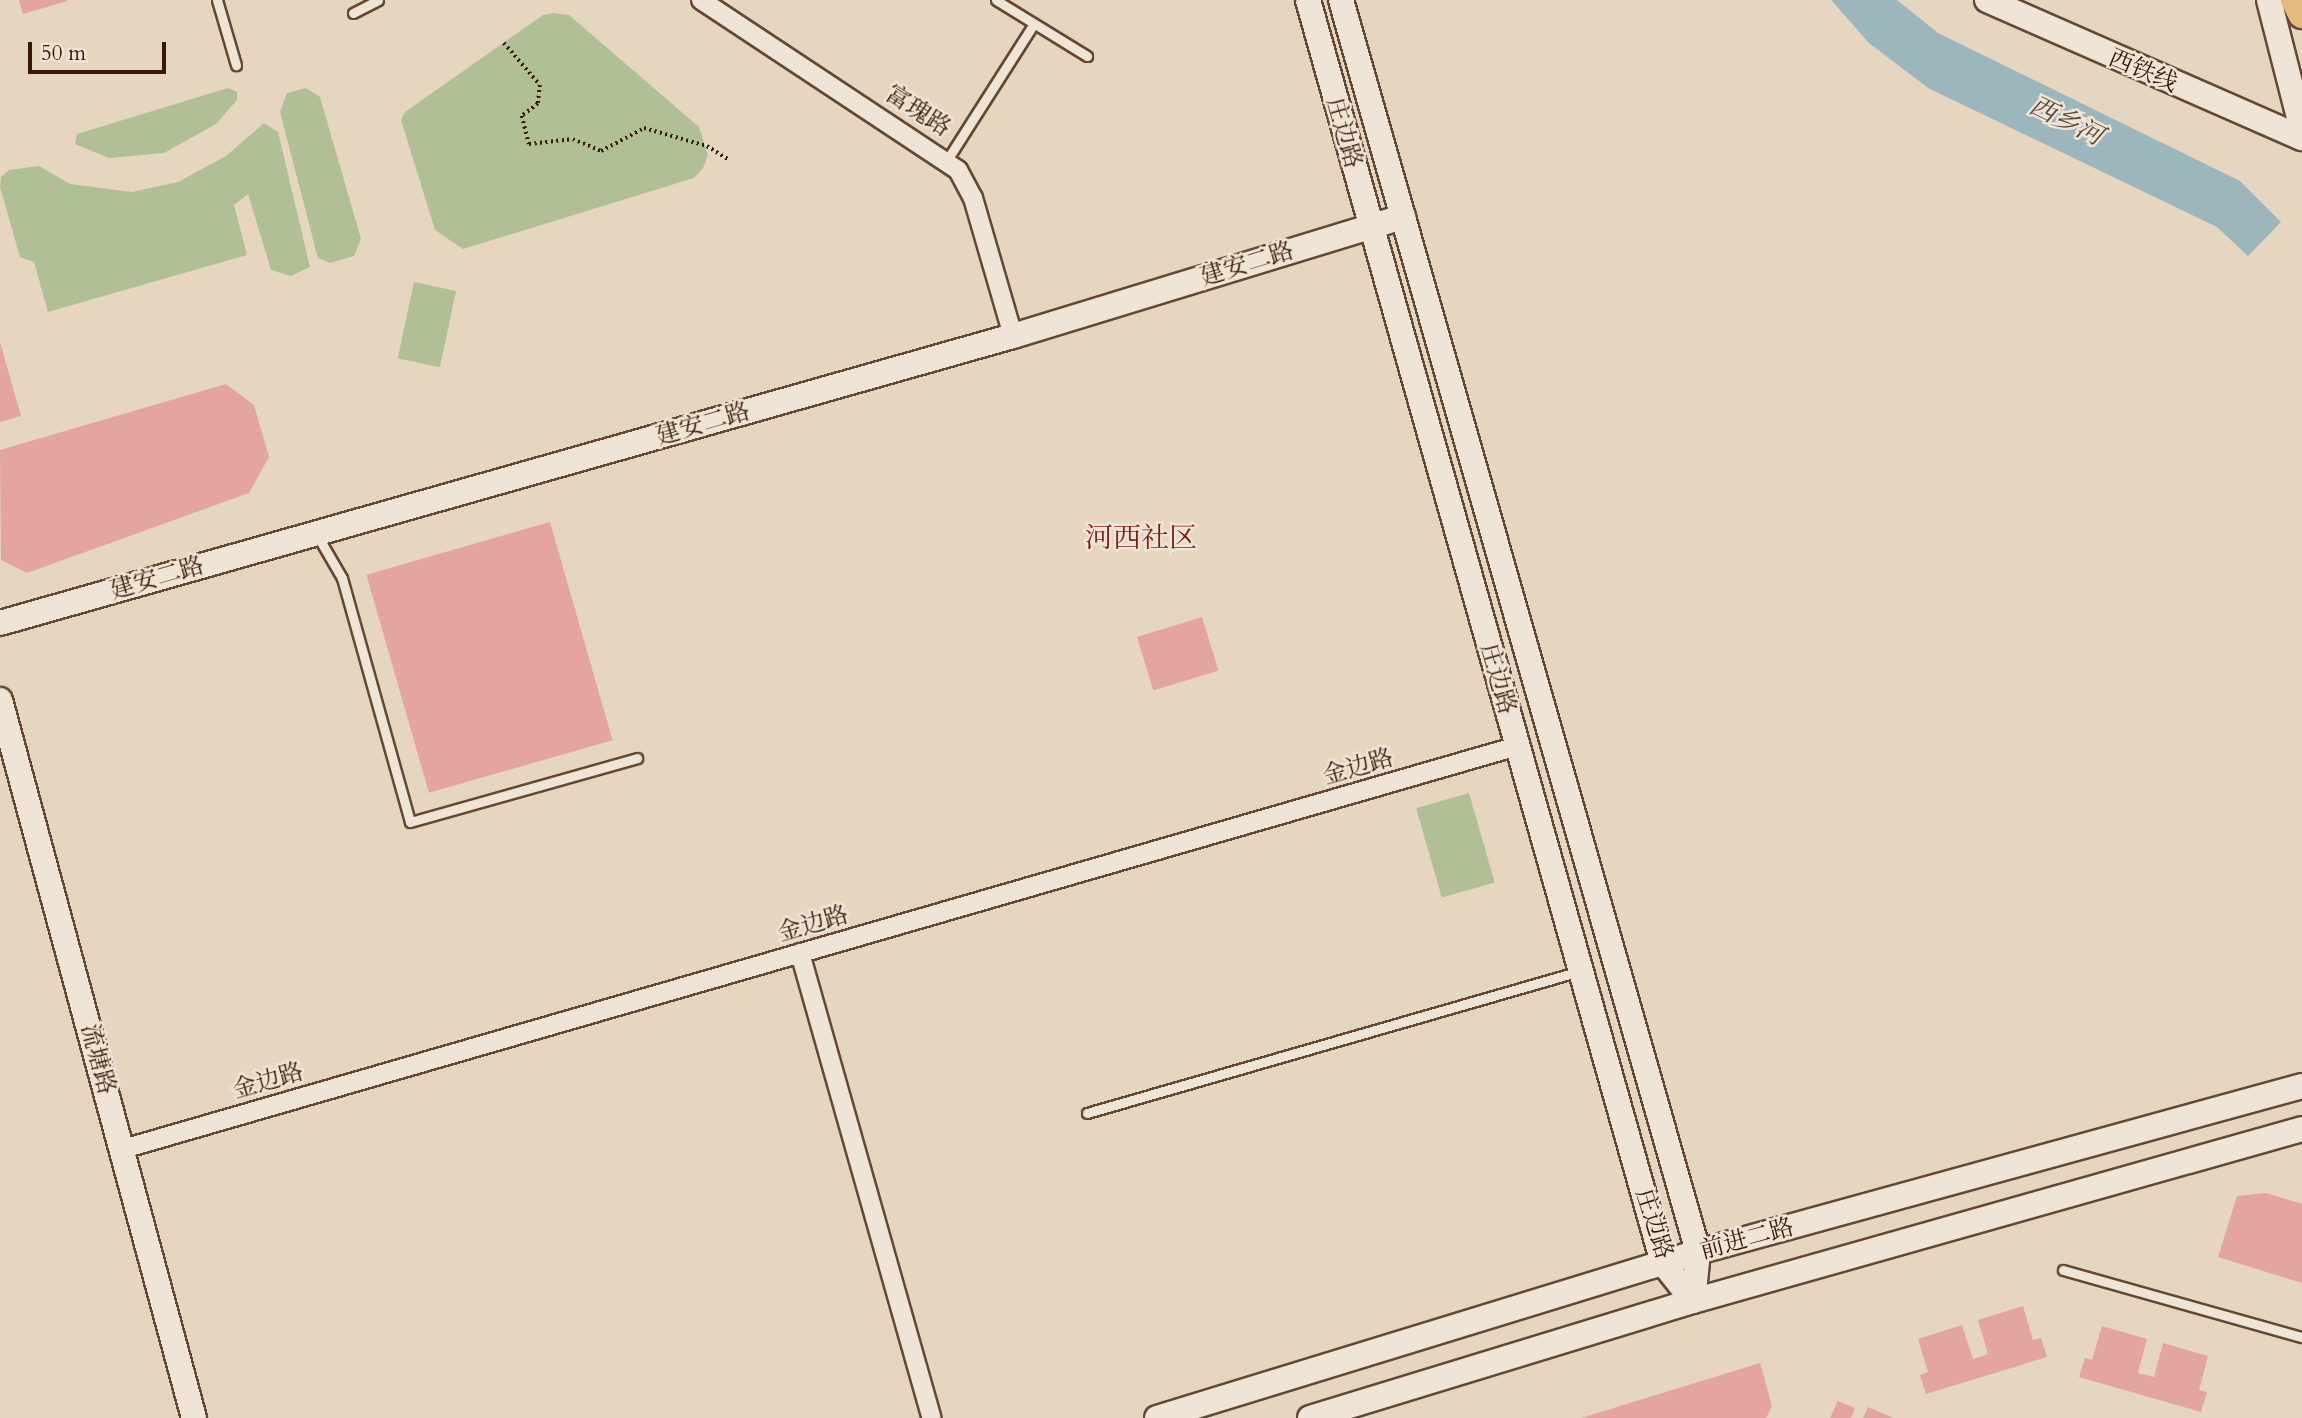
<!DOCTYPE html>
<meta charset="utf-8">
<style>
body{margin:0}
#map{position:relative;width:2302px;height:1418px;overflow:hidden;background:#e6d6bf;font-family:Cardo,"Noto Serif SC",serif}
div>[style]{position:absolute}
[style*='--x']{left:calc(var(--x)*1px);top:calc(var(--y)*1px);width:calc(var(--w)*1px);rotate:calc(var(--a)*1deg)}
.green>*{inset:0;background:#b0bf96;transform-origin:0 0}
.water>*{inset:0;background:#9cb6bd}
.building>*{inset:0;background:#e3a59c;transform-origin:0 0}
.path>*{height:3.5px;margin-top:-1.75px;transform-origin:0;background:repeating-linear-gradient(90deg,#391904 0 2px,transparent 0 5.5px)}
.roads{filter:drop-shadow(2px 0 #644833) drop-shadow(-2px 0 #644833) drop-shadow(0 2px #644833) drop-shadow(0 -2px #644833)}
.lane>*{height:9px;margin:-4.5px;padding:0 4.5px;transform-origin:4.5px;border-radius:4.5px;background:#efe4d5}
.street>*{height:18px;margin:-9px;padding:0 9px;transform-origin:9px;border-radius:9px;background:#efe4d5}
.secondary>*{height:24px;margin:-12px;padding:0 12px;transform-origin:12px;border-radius:12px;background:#efe4d5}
.primary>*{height:28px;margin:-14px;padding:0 14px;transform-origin:14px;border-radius:14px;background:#e3bb80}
span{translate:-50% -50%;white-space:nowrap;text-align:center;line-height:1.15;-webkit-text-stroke:5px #efe4d5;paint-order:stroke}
.street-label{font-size:24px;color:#391904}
.water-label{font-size:26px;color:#57483c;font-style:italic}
.quarter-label{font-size:28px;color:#7a1f14}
.scale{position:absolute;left:28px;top:42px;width:138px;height:32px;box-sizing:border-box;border:4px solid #391904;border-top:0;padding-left:9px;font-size:21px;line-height:24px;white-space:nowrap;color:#391904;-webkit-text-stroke:5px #efe4d5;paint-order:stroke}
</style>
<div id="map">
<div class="green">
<div style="clip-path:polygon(554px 13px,569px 15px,699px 127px,708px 155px,703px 168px,694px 178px,463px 249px,435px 230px,401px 120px,405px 112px,543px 15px)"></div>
<div style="clip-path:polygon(228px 88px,237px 92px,237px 100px,216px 124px,164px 153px,109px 158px,75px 144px,77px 134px)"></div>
<div style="clip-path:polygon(306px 88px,320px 97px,361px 239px,354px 256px,330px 263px,318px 258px,280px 112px,287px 93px)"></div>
<div style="clip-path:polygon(264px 123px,278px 132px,310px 267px,291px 276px,271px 270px,248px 194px,234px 205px,247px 255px,48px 312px,34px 262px,20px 257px,0 187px,1px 177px,9px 170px,39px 166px,70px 184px,132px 192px,178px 182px,226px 156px)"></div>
<div style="left:414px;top:282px;width:43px;height:78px;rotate:12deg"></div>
<div style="left:1469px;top:793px;width:93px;height:55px;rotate:74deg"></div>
</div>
<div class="water">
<div style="clip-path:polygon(1831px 0,1897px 0,1938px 33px,2240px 181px,2281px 222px,2248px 256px,2217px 227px,1928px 88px,1869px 43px)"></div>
</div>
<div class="building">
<div style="clip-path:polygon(19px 0,67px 0,67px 1px,23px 14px)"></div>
<div style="clip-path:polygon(0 342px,21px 416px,0 422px)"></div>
<div style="clip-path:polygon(226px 384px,254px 405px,269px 457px,249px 493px,27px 573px,1px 560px,0 450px)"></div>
<div style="left:550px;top:522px;width:227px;height:191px;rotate:74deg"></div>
<div style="left:1202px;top:617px;width:56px;height:68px;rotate:73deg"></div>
<div style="clip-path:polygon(2266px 1193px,2302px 1204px,2302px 1283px,2218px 1257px,2237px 1196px)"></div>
<div style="clip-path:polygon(2023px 1306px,2033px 1340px,2041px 1338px,2047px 1357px,1926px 1394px,1920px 1375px,1928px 1372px,1918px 1339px,1962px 1325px,1973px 1359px,1988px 1354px,1978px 1320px)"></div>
<div style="clip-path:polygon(2102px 1326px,2147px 1339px,2138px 1373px,2154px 1377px,2163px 1343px,2208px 1356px,2199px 1390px,2207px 1392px,2201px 1412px,2079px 1377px,2085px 1358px,2092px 1360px)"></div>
<div style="clip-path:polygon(1760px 1363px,1772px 1406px,1766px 1418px,1581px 1418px)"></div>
<div style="clip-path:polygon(1838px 1401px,1855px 1408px,1851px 1418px,1830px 1418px)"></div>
<div style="clip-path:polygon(1868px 1407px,1894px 1418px,1863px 1418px)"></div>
</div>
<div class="path">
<div style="--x:504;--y:43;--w:55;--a:49.4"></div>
<div style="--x:540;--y:85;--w:19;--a:96"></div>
<div style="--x:538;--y:104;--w:20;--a:143"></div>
<div style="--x:522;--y:116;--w:29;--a:76"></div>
<div style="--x:529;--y:144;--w:44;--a:-6.5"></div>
<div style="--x:573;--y:139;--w:30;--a:23"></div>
<div style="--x:601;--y:151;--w:49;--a:-28.1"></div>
<div style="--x:644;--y:128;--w:66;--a:15.9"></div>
<div style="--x:707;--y:146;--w:26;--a:32"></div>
</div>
<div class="roads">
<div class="lane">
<div style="--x:217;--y:0;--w:68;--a:73.7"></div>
<div style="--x:996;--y:0;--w:107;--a:31.6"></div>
<div style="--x:353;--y:13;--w:28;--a:-27"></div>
<div style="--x:947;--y:160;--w:160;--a:-57.5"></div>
<div style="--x:317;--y:535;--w:50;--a:59.8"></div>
<div style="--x:342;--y:578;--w:253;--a:74.4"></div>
<div style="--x:410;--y:822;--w:236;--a:-15.7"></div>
<div style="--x:1087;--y:1113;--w:513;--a:-16.07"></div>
<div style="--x:2063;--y:1270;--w:248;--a:15.7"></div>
</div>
<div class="street">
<div style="--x:701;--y:0;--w:308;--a:33.5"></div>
<div style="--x:958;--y:170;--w:32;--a:62"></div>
<div style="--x:973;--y:198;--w:144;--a:73.8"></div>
<div style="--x:800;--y:953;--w:483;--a:74.2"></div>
<div style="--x:123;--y:1149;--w:1451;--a:-16.12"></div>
</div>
<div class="secondary">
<div style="--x:1308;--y:0;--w:1312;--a:74.3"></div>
<div style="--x:1663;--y:1263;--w:48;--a:51.7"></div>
<div style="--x:1341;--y:0;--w:1302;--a:74.08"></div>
<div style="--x:1698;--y:1252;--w:49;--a:95.8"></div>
<div style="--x:1987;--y:0;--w:344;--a:23.7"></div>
<div style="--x:2269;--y:0;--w:133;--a:75.7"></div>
<div style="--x:0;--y:623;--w:1053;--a:-15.82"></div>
<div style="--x:1013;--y:336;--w:408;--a:-17"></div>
<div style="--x:0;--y:700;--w:744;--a:74.88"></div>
<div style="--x:1157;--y:1418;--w:566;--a:-17.06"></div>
<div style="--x:1698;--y:1252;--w:626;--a:-15.37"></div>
<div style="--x:1310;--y:1418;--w:400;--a:-17"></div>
<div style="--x:1693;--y:1301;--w:633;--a:-15.77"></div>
</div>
<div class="primary">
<div style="--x:2295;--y:0;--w:16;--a:63"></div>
</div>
</div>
<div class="street-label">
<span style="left:2143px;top:71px;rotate:23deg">西铁线</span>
<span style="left:918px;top:111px;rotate:33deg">富瑰路</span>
<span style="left:1344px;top:133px;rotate:74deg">庄边路</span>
<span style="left:1247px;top:264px;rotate:-17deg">建安二路</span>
<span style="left:703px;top:424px;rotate:-16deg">建安二路</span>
<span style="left:157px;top:578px;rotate:-16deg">建安二路</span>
<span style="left:1498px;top:679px;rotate:74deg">庄边路</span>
<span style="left:1358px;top:767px;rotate:-16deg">金边路</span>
<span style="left:813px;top:924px;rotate:-16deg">金边路</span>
<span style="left:98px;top:1059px;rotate:75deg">流塘路</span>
<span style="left:268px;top:1081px;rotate:-16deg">金边路</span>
<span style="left:1654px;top:1224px;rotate:72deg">庄边路</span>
<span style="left:1747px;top:1239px;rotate:-15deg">前进二路</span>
</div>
<div class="water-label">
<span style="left:2066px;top:121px;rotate:26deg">西乡河</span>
</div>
<div class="quarter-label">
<span style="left:1141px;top:538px">河西社区</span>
</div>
<div class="scale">50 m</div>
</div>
